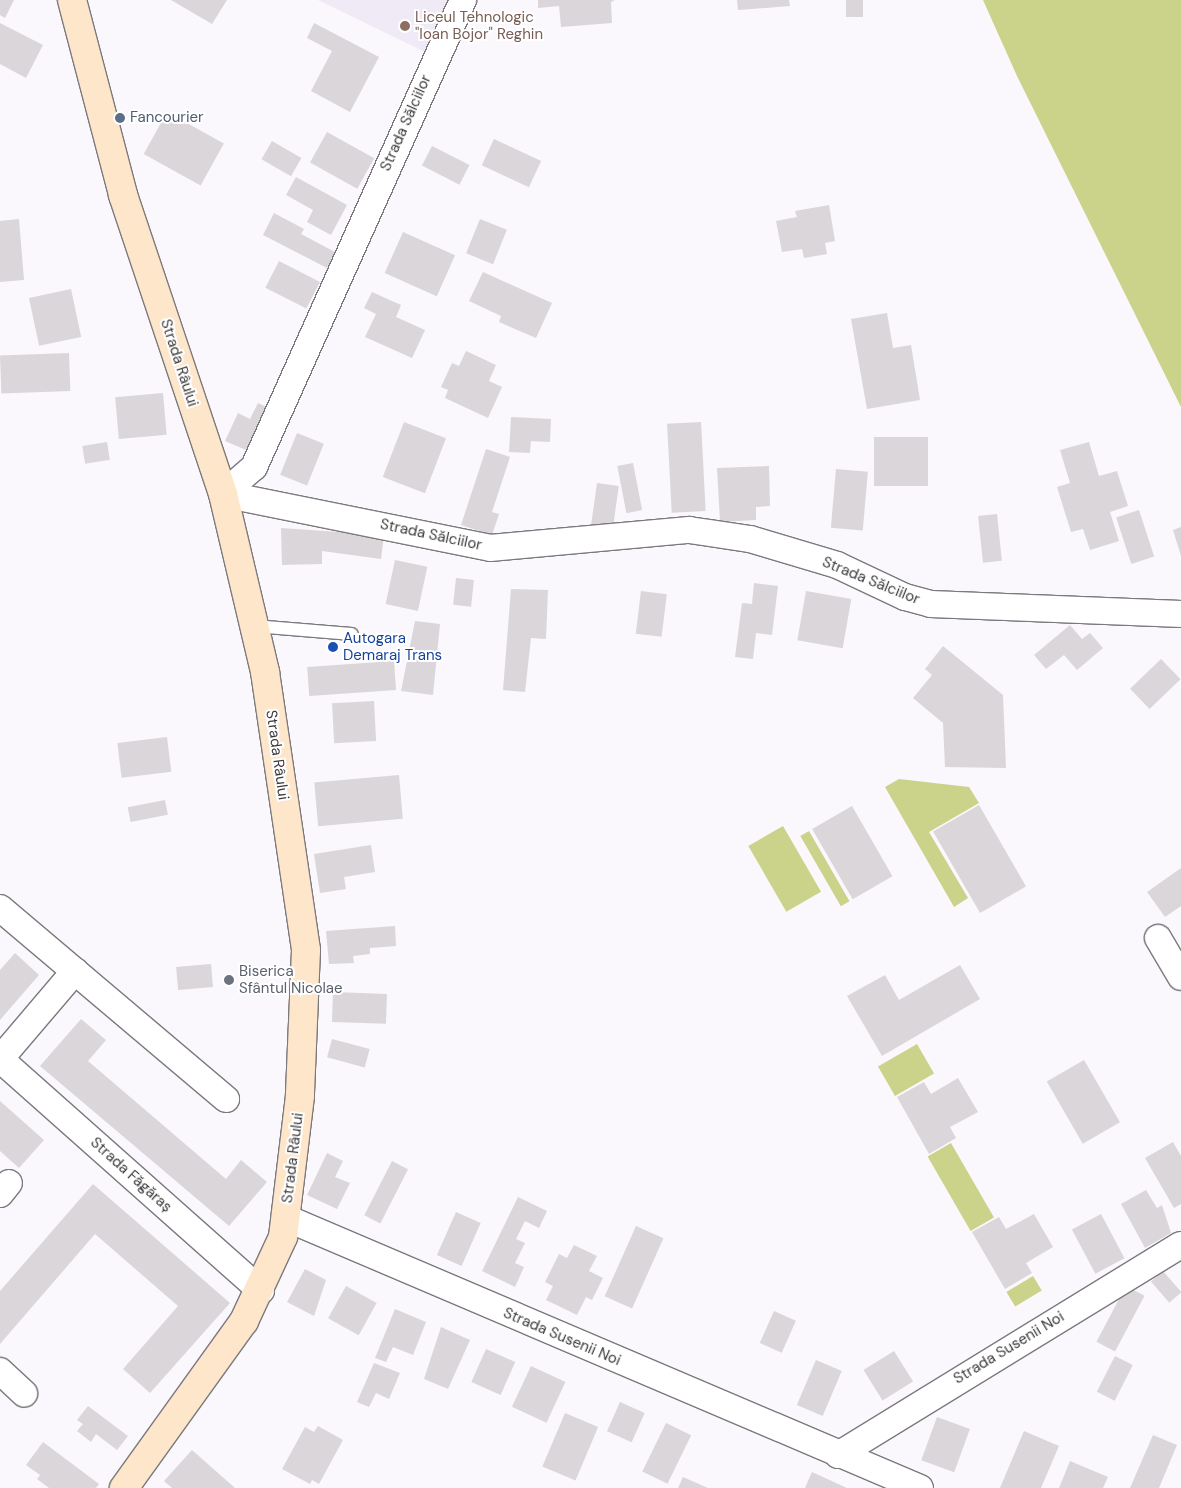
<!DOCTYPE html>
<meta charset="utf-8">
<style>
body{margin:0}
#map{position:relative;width:1181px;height:1488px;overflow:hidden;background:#faf7fd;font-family:"DM Sans",sans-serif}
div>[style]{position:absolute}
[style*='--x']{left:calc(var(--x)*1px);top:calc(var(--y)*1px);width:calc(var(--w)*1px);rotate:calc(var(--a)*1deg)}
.built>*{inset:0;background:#f0eaf7}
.green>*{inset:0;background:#cad389;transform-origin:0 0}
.building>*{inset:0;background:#dbd6da;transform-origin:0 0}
.roads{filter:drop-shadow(1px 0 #7c797e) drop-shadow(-1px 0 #7c797e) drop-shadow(0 1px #7c797e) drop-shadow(0 -1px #7c797e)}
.service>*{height:12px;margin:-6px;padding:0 6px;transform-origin:6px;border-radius:6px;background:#fff}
.minor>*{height:26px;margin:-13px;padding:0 13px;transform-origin:13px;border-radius:13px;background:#fff}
.secondary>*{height:28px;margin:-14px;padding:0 14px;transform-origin:14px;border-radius:14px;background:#fee6ca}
.dots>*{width:14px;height:14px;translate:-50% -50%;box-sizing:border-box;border:2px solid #fff;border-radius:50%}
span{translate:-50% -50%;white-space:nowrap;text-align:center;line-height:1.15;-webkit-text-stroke:4px #fff;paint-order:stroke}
.education-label{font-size:15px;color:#785e54}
.left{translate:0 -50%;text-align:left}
.service-label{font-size:15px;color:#4e5e75}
.street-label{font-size:15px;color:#3b3a3c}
.transit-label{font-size:15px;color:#164399}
.worship-label{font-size:15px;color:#5b616d}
</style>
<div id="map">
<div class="built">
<div style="clip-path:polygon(318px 0,451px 0,425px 52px)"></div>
</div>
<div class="green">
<div style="clip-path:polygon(983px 0,1181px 0,1181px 407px,1017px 76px)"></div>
<div style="clip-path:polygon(899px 779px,969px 787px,979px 803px,929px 832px,968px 898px,954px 907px,885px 787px)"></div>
<div style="left:783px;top:826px;width:76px;height:40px;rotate:60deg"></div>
<div style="left:809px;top:831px;width:81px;height:10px;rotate:60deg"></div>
<div style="left:917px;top:1044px;width:34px;height:45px;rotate:60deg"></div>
<div style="left:951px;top:1143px;width:86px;height:27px;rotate:60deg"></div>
<div style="left:1033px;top:1276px;width:17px;height:31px;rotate:59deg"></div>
</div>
<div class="building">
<div style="clip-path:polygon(0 0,14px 0,5px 18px,0 15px)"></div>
<div style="clip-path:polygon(171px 0,227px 0,212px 24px)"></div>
<div style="clip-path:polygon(538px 0,615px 0,611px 2px,612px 23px,561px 27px,559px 6px,538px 8px)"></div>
<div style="clip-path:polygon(737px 0,789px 0,790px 6px,738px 10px)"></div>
<div style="left:846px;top:0;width:17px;height:17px"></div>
<div style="clip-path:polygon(0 23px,43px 45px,26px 78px,0 64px)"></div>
<div style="clip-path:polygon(314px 23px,379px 57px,350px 112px,311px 91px,332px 51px,307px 38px)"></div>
<div style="left:167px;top:112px;width:65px;height:48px;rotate:29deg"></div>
<div style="left:327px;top:132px;width:54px;height:35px;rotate:29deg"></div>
<div style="left:494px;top:139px;width:52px;height:29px;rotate:25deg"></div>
<div style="left:272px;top:141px;width:34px;height:21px;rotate:30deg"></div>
<div style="left:432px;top:146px;width:42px;height:22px;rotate:27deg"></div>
<div style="clip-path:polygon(296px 177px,347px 205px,331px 235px,307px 222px,313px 210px,286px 195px)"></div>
<div style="clip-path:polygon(829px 205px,835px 241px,825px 243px,827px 254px,804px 258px,802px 249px,782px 252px,776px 221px,797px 217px,795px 211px)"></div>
<div style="clip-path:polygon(274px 213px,304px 229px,301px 234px,335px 252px,327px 268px,263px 235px)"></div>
<div style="clip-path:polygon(19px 219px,24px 280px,0 282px,0 221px)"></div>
<div style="left:480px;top:219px;width:29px;height:37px;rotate:22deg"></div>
<div style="left:403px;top:232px;width:57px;height:45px;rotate:24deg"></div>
<div style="left:279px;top:261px;width:46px;height:30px;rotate:27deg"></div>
<div style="clip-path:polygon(483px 272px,552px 303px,536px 338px,499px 322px,501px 316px,469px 301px)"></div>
<div style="left:71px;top:289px;width:49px;height:43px;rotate:78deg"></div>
<div style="clip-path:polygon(372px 292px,401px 305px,396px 317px,425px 330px,412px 358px,365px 337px,376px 314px,364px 308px)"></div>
<div style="clip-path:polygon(887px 313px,893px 348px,911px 345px,920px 400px,867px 409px,851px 319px)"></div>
<div style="clip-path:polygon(466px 351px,496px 365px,489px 381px,502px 387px,488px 418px,445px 398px,448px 390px,441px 387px,452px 363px,459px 366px)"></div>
<div style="left:69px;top:353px;width:38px;height:69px;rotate:88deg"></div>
<div style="left:163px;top:393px;width:42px;height:48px;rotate:85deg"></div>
<div style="clip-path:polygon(258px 403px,273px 410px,253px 453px,225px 441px,238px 413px,250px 419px)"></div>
<div style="clip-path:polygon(511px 417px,551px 419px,550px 442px,531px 441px,530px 453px,509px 452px)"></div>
<div style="left:404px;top:422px;width:45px;height:59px;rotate:21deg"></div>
<div style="left:701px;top:422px;width:89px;height:34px;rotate:87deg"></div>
<div style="left:297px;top:433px;width:29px;height:45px;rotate:22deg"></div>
<div style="left:928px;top:437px;width:49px;height:54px;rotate:90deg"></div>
<div style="left:107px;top:442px;width:18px;height:25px;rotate:81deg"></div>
<div style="clip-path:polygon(1089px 442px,1099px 476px,1117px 471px,1128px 506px,1110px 512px,1119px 541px,1090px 550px,1083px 529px,1071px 532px,1057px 487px,1070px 483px,1060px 450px)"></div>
<div style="clip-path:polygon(486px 449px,510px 457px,492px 512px,499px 514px,492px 535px,461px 525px)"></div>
<div style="left:633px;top:463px;width:48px;height:16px;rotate:79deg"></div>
<div style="clip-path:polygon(769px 466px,770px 506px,756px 507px,756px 520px,720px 522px,717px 468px)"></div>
<div style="left:836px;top:469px;width:32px;height:59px;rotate:5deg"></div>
<div style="left:597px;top:483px;width:22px;height:43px;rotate:8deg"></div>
<div style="left:1139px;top:510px;width:49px;height:24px;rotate:72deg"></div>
<div style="left:997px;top:514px;width:47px;height:19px;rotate:84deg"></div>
<div style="clip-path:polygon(1181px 527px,1181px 556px,1173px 530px)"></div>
<div style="clip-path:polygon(281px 528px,384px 535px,381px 559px,322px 551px,322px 564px,282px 565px)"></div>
<div style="left:395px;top:560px;width:33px;height:45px;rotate:12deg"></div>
<div style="left:456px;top:578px;width:18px;height:27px;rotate:6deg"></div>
<div style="clip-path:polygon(754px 583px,778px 586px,772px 635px,756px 633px,753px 659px,735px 657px,742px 603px,752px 604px)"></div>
<div style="clip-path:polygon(511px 589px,548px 590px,546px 639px,531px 638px,525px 692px,503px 690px)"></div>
<div style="left:641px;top:591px;width:26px;height:43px;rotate:7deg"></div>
<div style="left:806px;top:591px;width:46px;height:50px;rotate:10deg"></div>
<div style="clip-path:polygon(415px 621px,440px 624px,433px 695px,401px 691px)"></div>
<div style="clip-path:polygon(1070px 625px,1082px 639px,1090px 633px,1103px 648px,1077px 670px,1064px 655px,1046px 669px,1034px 655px)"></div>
<div style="clip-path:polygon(943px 646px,1003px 695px,1006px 768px,945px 767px,943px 723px,913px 698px,932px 675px,925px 669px)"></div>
<div style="left:1161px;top:659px;width:28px;height:43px;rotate:46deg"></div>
<div style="left:394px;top:661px;width:29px;height:87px;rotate:86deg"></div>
<div style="left:374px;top:701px;width:40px;height:42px;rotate:87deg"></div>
<div style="left:167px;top:737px;width:35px;height:50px;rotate:83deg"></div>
<div style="left:399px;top:775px;width:44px;height:85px;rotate:85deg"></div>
<div style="left:165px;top:800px;width:15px;height:38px;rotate:79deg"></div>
<div style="left:979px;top:805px;width:94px;height:53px;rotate:60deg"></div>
<div style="left:852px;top:806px;width:81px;height:46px;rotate:60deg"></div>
<div style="clip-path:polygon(371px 845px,375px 872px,344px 877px,346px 889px,320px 893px,314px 854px)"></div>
<div style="clip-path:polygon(1181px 868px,1181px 906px,1165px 917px,1147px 892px)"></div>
<div style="clip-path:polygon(395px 926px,396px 946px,370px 948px,370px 954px,353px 956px,354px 963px,329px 964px,326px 931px)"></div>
<div style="clip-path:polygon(15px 953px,39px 975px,0 1020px,0 970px)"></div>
<div style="left:211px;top:964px;width:23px;height:35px;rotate:85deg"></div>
<div style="clip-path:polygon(960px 965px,980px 999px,882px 1056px,847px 996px,885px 975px,899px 1000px)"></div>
<div style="left:333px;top:992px;width:54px;height:30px;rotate:2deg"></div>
<div style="clip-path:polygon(81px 1019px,106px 1040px,88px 1061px,226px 1179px,241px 1160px,267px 1182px,229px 1226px,40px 1066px)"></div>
<div style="left:332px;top:1039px;width:39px;height:19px;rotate:15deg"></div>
<div style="left:1084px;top:1060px;width:72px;height:43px;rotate:60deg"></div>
<div style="clip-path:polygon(958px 1078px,978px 1112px,950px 1127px,956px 1138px,929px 1154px,897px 1097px,924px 1082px,931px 1094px)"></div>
<div style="clip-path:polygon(0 1101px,44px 1140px,19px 1168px,0 1151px)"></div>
<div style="clip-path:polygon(1173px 1142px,1181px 1156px,1181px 1204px,1174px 1208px,1145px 1158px)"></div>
<div style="clip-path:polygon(327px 1153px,343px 1161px,335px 1177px,350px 1183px,337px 1209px,307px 1195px)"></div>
<div style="left:392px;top:1161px;width:18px;height:61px;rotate:27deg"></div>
<div style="clip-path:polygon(93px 1184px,230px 1303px,150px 1393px,123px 1369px,178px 1306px,95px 1234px,0 1344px,0 1291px)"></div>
<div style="clip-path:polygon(1146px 1190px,1157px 1208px,1162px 1205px,1171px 1233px,1145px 1248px,1121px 1204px)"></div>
<div style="clip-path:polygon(518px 1197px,547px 1211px,539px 1228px,525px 1221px,516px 1239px,525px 1243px,515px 1263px,524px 1267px,515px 1287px,482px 1271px)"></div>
<div style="left:456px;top:1212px;width:27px;height:47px;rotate:24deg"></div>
<div style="clip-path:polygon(1034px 1214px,1053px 1247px,1026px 1263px,1032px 1273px,1005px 1289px,972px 1232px,999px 1217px,1006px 1229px)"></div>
<div style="left:1101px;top:1214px;width:50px;height:33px;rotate:62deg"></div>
<div style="left:636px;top:1226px;width:30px;height:77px;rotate:24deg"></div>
<div style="clip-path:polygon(574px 1245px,597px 1256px,589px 1271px,603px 1278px,592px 1300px,586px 1297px,577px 1315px,546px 1300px,553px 1286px,545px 1282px,559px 1254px,567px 1258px)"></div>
<div style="clip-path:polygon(305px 1269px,326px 1280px,314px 1316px,287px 1302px)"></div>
<div style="left:1163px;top:1271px;width:28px;height:16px;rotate:49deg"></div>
<div style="left:346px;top:1286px;width:35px;height:37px;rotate:29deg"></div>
<div style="left:1126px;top:1286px;width:21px;height:63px;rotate:28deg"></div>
<div style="clip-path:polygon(395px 1309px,426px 1322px,413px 1355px,393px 1347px,386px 1362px,375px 1358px)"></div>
<div style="left:774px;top:1311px;width:24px;height:35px;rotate:24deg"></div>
<div style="clip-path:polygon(441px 1327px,470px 1340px,448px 1389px,424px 1379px)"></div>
<div style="left:486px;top:1349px;width:32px;height:36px;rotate:24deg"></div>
<div style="left:894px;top:1351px;width:36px;height:36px;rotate:58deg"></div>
<div style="left:1115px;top:1356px;width:20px;height:40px;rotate:27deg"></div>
<div style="left:816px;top:1360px;width:28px;height:49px;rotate:23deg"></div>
<div style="clip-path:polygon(374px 1363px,400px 1373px,389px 1399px,376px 1393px,369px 1407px,357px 1402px)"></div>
<div style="left:531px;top:1366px;width:38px;height:45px;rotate:25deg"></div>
<div style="left:620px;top:1402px;width:27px;height:32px;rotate:24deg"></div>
<div style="clip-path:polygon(88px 1406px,128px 1436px,117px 1450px,96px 1434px,91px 1442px,77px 1431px,83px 1424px,77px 1420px)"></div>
<div style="left:565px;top:1413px;width:36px;height:58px;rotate:23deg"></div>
<div style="left:937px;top:1417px;width:35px;height:46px;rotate:20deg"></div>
<div style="left:666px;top:1423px;width:28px;height:54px;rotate:26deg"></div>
<div style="clip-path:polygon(318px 1426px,343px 1440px,319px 1484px,312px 1480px,310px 1484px,282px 1469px,305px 1427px,314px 1432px)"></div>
<div style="clip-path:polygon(1024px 1431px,1059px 1446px,1041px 1488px,1000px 1488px)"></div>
<div style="clip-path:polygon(1153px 1435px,1177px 1445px,1159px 1488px,1130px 1488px)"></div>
<div style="clip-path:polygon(43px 1442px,99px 1484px,96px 1488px,49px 1488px,37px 1479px,40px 1475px,26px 1465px)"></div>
<div style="clip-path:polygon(192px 1450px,235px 1488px,172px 1488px,164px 1481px)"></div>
<div style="clip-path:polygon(1070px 1461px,1108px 1477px,1103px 1488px,1059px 1488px)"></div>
<div style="clip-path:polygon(812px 1472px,847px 1488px,805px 1488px)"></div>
<div style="clip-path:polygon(683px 1477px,708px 1488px,678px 1488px)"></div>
</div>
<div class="roads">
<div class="service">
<div style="--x:254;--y:626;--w:98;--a:4.7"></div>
</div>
<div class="minor">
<div style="--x:223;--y:494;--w:272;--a:11.4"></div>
<div style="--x:490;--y:548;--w:200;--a:-5.2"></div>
<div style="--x:689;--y:530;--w:62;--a:8.4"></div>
<div style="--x:750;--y:539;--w:91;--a:16.6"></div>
<div style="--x:837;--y:565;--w:75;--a:25.2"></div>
<div style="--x:905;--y:597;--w:27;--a:15"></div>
<div style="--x:931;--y:604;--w:250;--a:2.3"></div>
<div style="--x:223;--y:494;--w:41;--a:-41.1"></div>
<div style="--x:254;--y:467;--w:512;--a:-65.89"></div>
<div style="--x:0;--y:908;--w:296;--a:40.2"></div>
<div style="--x:1158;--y:938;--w:45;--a:59.5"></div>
<div style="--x:75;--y:971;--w:116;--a:130.4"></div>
<div style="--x:0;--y:1059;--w:349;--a:41.6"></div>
<div style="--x:0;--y:1194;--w:14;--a:-51"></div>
<div style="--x:286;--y:1218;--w:689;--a:23.07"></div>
<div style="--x:0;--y:1371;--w:33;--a:43"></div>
<div style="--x:838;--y:1455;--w:402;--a:-31.5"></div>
</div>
<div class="secondary">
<div style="--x:72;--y:0;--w:202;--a:75.3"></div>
<div style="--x:123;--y:195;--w:315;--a:71.5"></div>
<div style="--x:223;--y:494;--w:183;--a:76.7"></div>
<div style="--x:265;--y:672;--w:281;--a:81.6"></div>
<div style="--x:306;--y:950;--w:146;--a:92.4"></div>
<div style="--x:300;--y:1096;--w:142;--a:96.9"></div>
<div style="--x:283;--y:1237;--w:93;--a:114.9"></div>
<div style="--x:244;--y:1321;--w:206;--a:125.7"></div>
</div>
</div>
<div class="dots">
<div style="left:405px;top:26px;background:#8d6e63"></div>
<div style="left:120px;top:118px;background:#5c6f8a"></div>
<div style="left:333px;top:647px;background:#1a4fb4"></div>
<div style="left:229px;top:980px;background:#6b7280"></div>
</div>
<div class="education-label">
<span class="left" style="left:415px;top:26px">Liceul Tehnologic<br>"Ioan Bojor" Reghin</span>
</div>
<div class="service-label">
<span class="left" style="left:130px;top:118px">Fancourier</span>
</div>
<div class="street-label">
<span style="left:406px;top:123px;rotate:-66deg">Strada Sălciilor</span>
<span style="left:179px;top:363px;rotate:72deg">Strada Râului</span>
<span style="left:431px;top:535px;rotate:12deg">Strada Sălciilor</span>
<span style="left:871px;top:581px;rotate:22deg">Strada Sălciilor</span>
<span style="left:277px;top:755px;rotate:82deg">Strada Râului</span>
<span style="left:293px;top:1158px;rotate:-83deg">Strada Râului</span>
<span style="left:131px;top:1175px;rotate:42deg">Strada Făgăraș</span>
<span style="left:562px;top:1337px;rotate:23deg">Strada Susenii Noi</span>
<span style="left:1009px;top:1348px;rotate:-31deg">Strada Susenii Noi</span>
</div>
<div class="transit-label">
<span class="left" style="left:343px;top:647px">Autogara<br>Demaraj Trans</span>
</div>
<div class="worship-label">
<span class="left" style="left:239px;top:980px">Biserica<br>Sfântul Nicolae</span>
</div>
</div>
